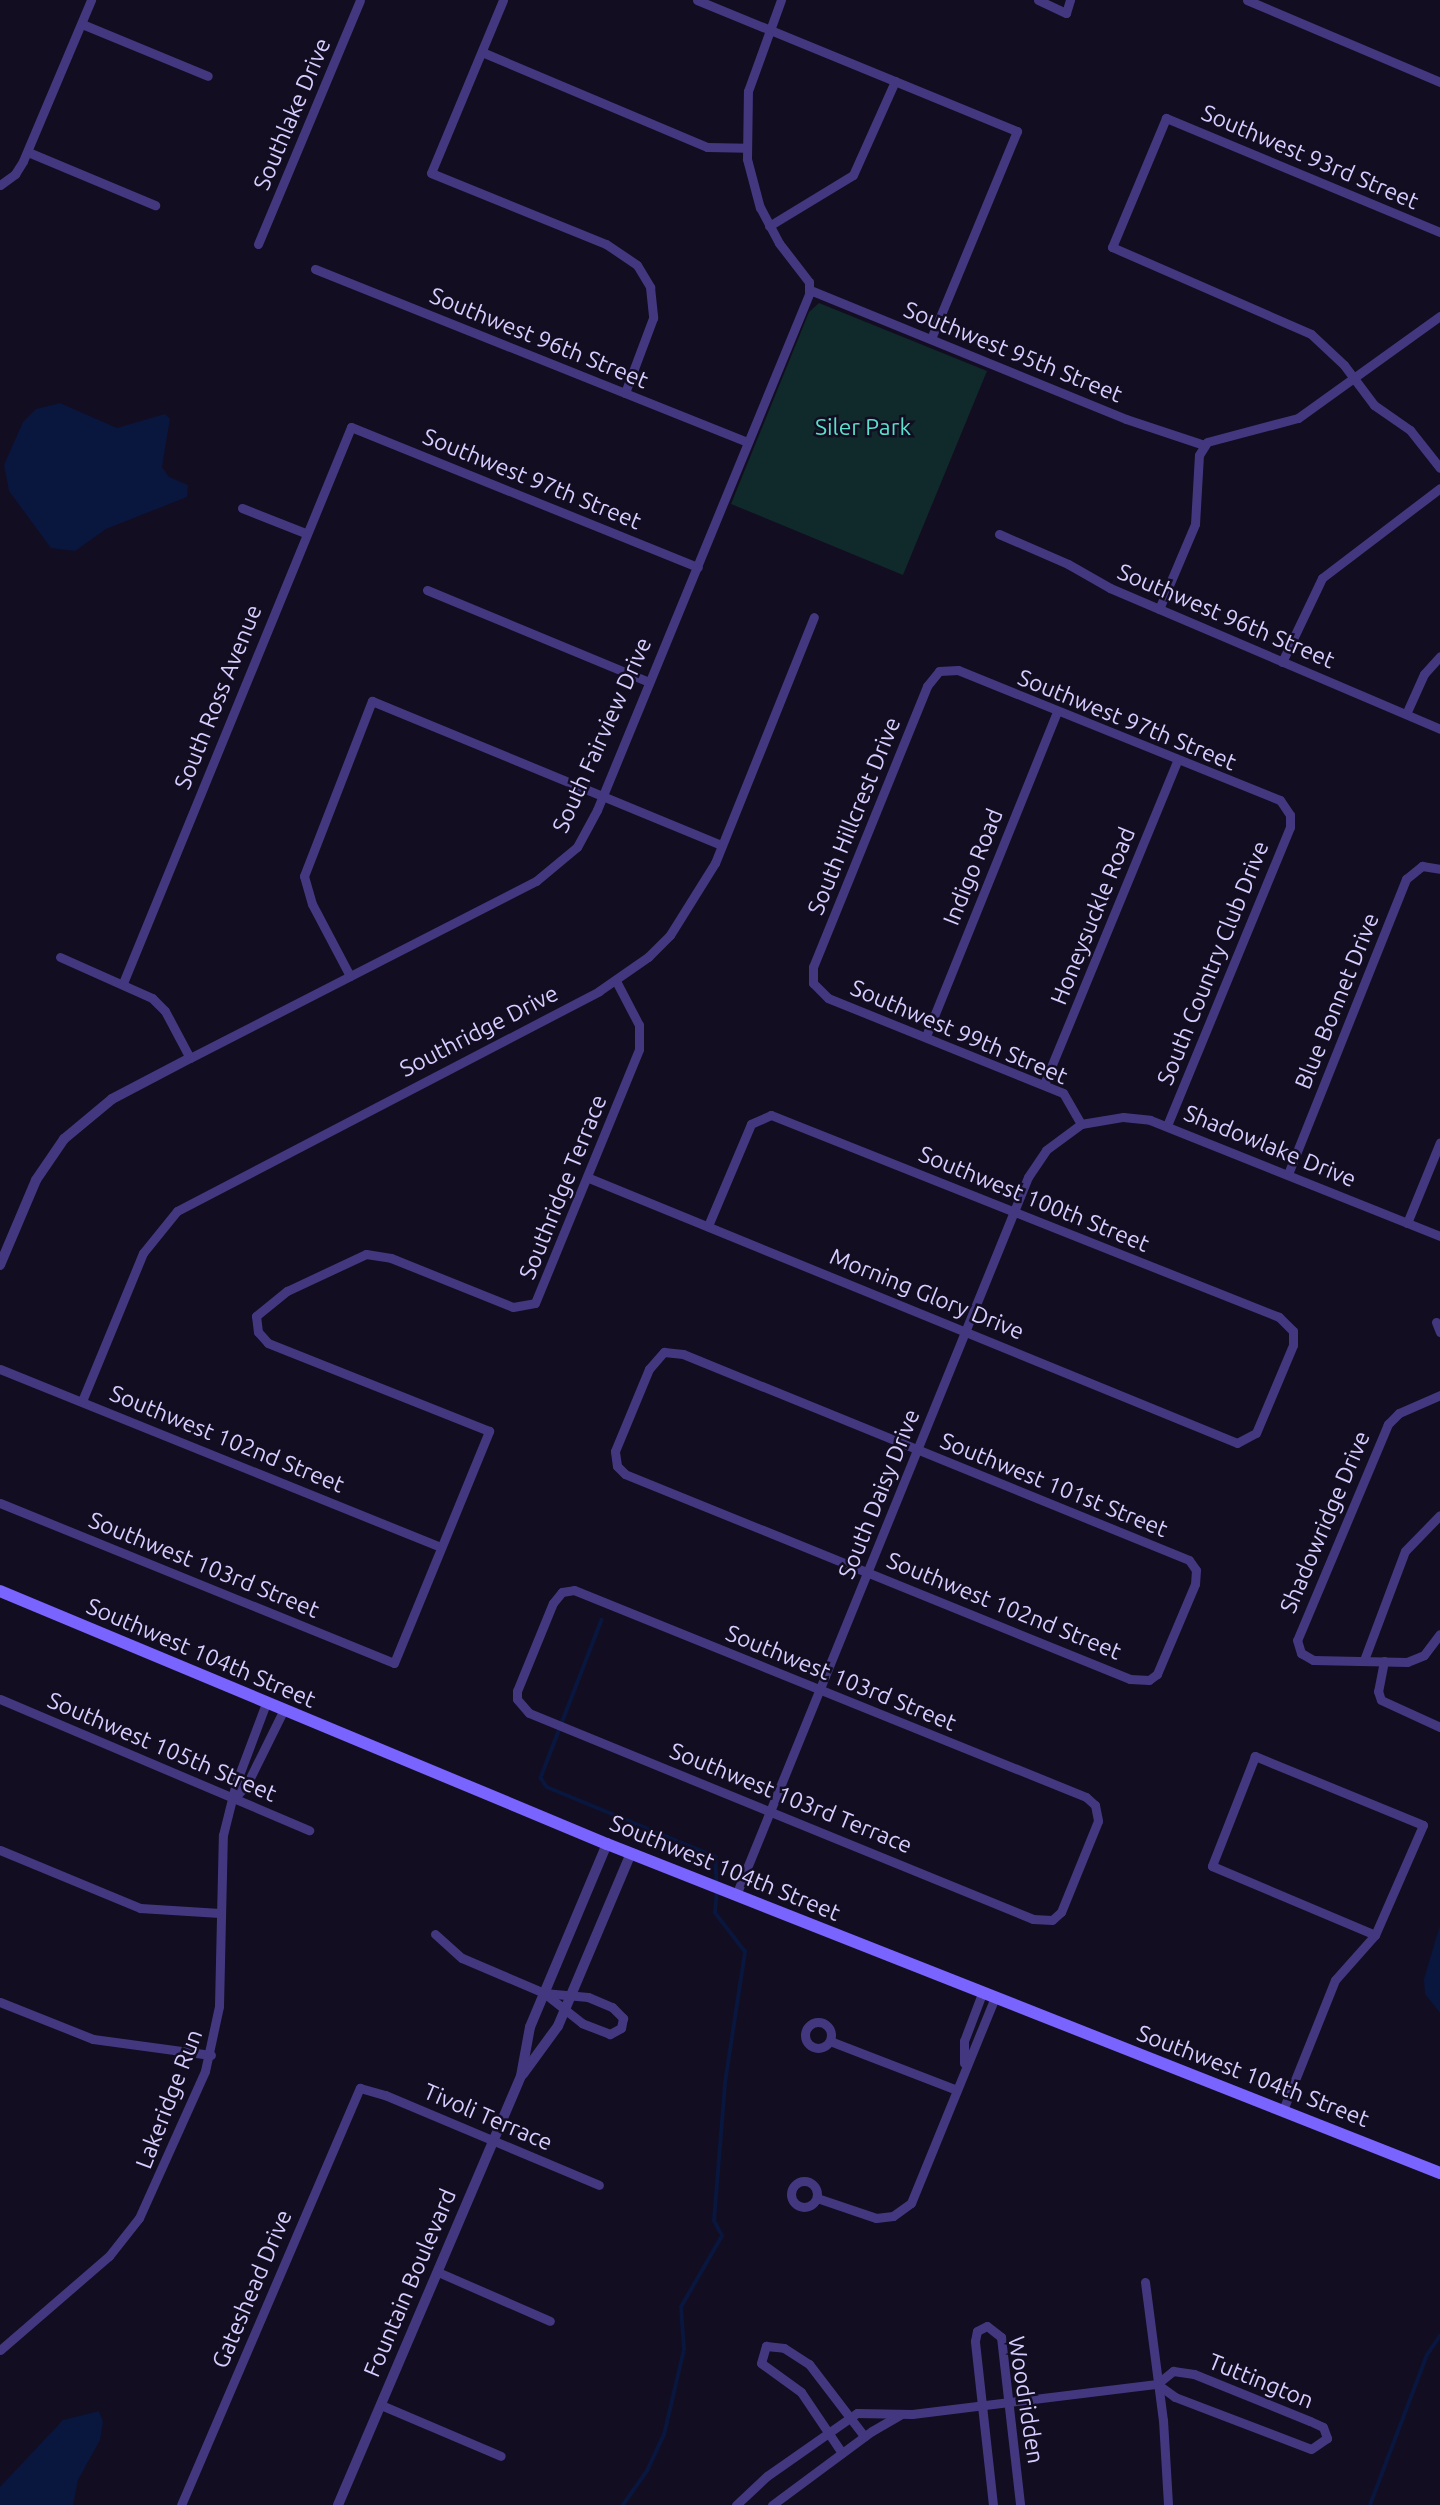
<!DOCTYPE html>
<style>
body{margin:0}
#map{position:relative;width:1440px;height:2505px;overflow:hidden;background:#130d21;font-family:Ubuntu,sans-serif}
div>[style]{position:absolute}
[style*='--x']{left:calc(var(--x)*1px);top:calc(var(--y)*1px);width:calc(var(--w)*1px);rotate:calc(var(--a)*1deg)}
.green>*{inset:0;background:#10292b}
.water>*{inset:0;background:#09163e}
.stream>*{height:3.5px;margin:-1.75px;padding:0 1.75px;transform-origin:1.75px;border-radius:1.75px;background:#09163e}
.minor>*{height:9px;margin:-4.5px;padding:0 4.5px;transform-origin:4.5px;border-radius:4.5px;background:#433880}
.minor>.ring{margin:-4.5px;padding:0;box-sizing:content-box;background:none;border:9px solid #433880;border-radius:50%}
.tertiary>*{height:10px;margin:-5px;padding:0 5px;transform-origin:5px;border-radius:5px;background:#433880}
.secondary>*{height:12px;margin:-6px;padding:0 6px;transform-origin:6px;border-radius:6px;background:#7a64ff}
span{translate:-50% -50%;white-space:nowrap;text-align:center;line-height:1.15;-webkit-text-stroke:5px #130d21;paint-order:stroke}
.street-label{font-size:23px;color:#d8cdff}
.park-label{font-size:23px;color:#59dfcd}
</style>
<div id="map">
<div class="green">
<div style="clip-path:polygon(819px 303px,987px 371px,903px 575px,731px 504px,809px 312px)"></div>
</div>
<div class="water">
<div style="clip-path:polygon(60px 403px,117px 428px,165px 414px,170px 419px,162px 467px,169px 477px,188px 485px,187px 497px,106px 529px,75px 551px,51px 548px,9px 491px,4px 465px,23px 422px,36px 409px)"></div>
<div style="clip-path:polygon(1440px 1925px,1440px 2013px,1425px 1994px,1424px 1979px)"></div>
<div style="clip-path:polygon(99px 2411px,103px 2422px,100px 2440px,78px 2480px,73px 2505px,0 2505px,0 2487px,63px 2420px)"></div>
</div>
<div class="stream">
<div style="--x:602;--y:1620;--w:169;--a:111.1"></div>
<div style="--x:541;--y:1778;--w:11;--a:56"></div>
<div style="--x:547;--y:1787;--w:183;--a:22.5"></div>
<div style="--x:716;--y:1857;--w:27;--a:88"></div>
<div style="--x:623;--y:2505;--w:42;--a:-54.8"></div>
<div style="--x:647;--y:2471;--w:40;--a:-65"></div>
<div style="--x:664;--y:2435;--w:87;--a:-76.8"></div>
<div style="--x:684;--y:2350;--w:43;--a:-94"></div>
<div style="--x:681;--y:2307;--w:82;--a:-60"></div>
<div style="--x:722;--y:2236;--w:17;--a:-118"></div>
<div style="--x:714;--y:2221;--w:138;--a:-85.4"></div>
<div style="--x:725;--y:2083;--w:133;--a:-81.3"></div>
<div style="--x:745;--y:1952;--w:49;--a:-127.6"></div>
<div style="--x:715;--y:1913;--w:22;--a:-85"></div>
<div style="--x:1370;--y:2505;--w:160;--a:-69.2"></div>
<div style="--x:1427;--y:2355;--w:23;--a:-56"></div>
</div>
<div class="minor">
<div style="--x:503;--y:0;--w:187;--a:112.6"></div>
<div style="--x:431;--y:173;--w:189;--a:22.1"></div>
<div style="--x:606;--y:244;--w:37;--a:34"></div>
<div style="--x:637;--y:265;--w:26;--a:59"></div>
<div style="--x:650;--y:287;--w:31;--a:84"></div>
<div style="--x:653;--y:318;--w:80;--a:110.5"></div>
<div style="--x:697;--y:0;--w:346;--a:22.3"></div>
<div style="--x:1017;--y:131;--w:225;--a:112.5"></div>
<div style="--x:1038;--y:0;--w:31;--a:25"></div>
<div style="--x:1066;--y:13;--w:14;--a:-73"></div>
<div style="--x:1247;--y:0;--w:210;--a:23"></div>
<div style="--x:82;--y:24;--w:136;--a:22.4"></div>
<div style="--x:482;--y:52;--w:244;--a:22.9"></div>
<div style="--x:707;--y:147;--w:39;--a:1"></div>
<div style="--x:28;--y:152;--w:138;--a:22.7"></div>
<div style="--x:0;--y:185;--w:19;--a:-36"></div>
<div style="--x:15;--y:174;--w:15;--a:-58"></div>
<div style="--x:23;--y:161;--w:175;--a:-67.1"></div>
<div style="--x:769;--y:226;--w:98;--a:-31.3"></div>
<div style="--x:853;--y:175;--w:103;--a:-65.9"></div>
<div style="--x:1440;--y:232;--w:297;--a:-157.4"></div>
<div style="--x:1166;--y:118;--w:140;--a:112.7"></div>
<div style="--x:1112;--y:247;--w:217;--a:23.6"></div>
<div style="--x:1311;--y:334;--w:45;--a:43.2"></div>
<div style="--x:1344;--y:365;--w:50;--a:53.1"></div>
<div style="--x:1374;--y:405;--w:44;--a:34.8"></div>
<div style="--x:1410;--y:430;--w:48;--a:51.7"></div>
<div style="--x:258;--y:244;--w:264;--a:-67.3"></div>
<div style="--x:315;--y:269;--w:466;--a:21.8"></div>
<div style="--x:810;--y:290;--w:341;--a:22.2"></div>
<div style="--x:1126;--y:419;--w:82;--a:18.4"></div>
<div style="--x:242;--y:508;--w:68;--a:21.6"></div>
<div style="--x:999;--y:534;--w:75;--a:23.5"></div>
<div style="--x:1068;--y:564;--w:48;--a:29.7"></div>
<div style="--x:1110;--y:588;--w:359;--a:23.1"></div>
<div style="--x:427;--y:590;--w:240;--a:22.5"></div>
<div style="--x:1159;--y:609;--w:92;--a:-67"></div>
<div style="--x:1195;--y:524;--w:69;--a:-86.7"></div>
<div style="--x:1199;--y:455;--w:15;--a:-58"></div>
<div style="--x:1207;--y:442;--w:94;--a:-14.8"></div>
<div style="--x:1298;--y:418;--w:175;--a:-35.7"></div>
<div style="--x:1282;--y:662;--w:93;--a:-64.5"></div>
<div style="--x:1322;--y:578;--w:148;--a:-37.3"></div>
<div style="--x:1406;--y:714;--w:44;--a:-65.8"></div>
<div style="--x:1424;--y:674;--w:24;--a:-48"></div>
<div style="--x:60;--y:957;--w:101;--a:24"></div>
<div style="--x:152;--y:998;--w:18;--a:45"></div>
<div style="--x:165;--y:1011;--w:53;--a:62"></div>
<div style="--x:190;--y:1058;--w:389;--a:-27.1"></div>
<div style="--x:536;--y:881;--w:53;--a:-39.7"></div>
<div style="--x:577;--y:847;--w:42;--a:-61.6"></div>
<div style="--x:597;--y:810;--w:558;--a:-67.66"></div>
<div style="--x:809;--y:294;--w:12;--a:-90"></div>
<div style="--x:809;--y:282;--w:49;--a:-127.6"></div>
<div style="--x:779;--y:243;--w:40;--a:-118"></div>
<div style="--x:760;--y:208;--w:51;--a:-104.9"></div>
<div style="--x:747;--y:159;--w:68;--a:-89.2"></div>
<div style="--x:748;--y:91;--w:97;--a:-70.1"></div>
<div style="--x:350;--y:976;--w:81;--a:-117.8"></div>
<div style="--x:312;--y:904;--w:29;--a:-106"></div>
<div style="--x:304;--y:876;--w:188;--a:-68.8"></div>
<div style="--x:372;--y:701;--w:378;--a:22.4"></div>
<div style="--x:123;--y:983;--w:601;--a:-67.7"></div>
<div style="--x:351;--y:427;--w:374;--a:22"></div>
<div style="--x:926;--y:1036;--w:349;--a:-68"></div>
<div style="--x:1044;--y:1084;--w:349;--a:-67.6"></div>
<div style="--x:1081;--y:1124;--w:36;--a:-120"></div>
<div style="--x:1063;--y:1093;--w:253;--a:-158"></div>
<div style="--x:828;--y:998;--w:21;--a:-135"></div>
<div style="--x:813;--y:983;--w:16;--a:-90"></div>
<div style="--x:813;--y:967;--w:303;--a:-67.9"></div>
<div style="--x:927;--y:686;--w:19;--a:-51"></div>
<div style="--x:939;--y:671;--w:19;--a:-3"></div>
<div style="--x:958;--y:670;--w:347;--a:22"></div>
<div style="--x:1280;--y:800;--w:18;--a:56"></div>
<div style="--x:1290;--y:815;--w:12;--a:90"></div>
<div style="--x:1290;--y:827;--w:322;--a:112.4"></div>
<div style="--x:1288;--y:1174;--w:318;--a:-68.2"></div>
<div style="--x:1406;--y:879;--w:21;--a:-39"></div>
<div style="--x:1422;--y:866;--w:18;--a:9"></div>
<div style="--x:589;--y:1178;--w:700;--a:22.24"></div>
<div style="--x:1237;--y:1443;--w:21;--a:-28"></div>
<div style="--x:1256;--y:1433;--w:95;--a:-67.2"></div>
<div style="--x:1293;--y:1345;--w:14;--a:-90"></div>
<div style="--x:1293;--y:1331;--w:20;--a:-135"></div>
<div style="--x:1279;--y:1317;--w:547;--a:-158.32"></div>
<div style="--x:771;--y:1115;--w:22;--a:156"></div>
<div style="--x:751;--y:1124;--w:111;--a:112.9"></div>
<div style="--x:1407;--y:1223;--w:87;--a:-67.8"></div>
<div style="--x:1436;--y:1322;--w:11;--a:68"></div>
<div style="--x:664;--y:1352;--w:19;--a:6"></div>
<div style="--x:683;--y:1354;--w:546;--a:22.15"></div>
<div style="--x:1189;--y:1560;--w:12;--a:55"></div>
<div style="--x:1196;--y:1570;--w:14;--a:94"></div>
<div style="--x:1195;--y:1584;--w:98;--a:112.9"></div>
<div style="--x:1157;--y:1674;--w:10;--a:143"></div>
<div style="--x:1149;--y:1680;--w:19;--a:-177"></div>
<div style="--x:1130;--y:1679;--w:545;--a:-157.91"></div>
<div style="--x:625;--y:1474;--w:11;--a:-135"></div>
<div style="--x:617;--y:1466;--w:15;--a:-98"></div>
<div style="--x:615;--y:1451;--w:89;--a:-67.5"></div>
<div style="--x:649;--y:1369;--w:23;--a:-49"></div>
<div style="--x:0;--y:1369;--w:473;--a:22"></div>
<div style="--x:1440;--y:1395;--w:45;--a:156.3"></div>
<div style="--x:1399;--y:1413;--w:16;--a:135"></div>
<div style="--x:1388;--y:1424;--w:234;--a:112.8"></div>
<div style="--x:1297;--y:1640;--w:14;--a:73"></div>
<div style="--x:1301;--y:1653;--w:14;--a:30"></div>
<div style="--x:1313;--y:1660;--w:94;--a:1.2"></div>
<div style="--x:1407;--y:1662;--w:18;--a:-22"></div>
<div style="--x:1424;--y:1655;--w:26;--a:-53"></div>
<div style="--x:82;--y:1401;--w:160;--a:-67.6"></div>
<div style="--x:143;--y:1253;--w:54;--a:-51"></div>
<div style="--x:177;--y:1211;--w:476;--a:-27.5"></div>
<div style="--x:599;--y:991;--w:60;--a:-34.8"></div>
<div style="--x:648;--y:957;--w:31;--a:-45"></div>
<div style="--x:670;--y:935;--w:85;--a:-58"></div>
<div style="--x:715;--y:863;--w:265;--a:-68.1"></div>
<div style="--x:0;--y:1503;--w:425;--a:22.1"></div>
<div style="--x:394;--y:1663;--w:251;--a:-67.7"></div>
<div style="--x:489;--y:1431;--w:238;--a:-158.3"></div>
<div style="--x:268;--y:1343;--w:15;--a:-132"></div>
<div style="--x:258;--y:1332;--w:16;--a:-97"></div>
<div style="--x:256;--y:1316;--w:40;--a:-39"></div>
<div style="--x:287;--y:1291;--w:87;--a:-25.1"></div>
<div style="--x:366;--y:1254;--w:25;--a:9"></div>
<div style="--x:391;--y:1258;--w:131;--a:21.9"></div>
<div style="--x:513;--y:1307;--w:22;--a:-10"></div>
<div style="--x:535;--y:1303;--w:274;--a:-67.7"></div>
<div style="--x:639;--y:1049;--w:24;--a:-90"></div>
<div style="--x:639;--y:1025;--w:50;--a:-117.6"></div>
<div style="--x:574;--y:1590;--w:552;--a:22.01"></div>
<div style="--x:1086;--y:1797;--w:12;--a:42"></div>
<div style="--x:1095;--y:1805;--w:16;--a:79"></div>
<div style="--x:1098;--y:1821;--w:98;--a:112.1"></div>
<div style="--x:1061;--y:1912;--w:12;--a:138"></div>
<div style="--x:1052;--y:1920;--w:19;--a:-177"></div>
<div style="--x:1033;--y:1919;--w:544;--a:-157.77"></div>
<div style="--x:529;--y:1713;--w:18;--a:-131"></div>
<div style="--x:517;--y:1699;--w:8;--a:-90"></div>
<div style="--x:517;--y:1691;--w:95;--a:-67.8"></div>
<div style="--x:553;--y:1603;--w:14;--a:-51"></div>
<div style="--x:562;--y:1592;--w:12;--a:-9"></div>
<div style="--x:1364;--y:1660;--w:116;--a:-69.4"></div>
<div style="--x:1405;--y:1551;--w:50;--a:-45.8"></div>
<div style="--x:1384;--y:1661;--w:31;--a:101"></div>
<div style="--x:1378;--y:1691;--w:9;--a:72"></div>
<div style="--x:1381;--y:1700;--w:65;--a:24.6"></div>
<div style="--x:0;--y:1699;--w:336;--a:23"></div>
<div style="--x:235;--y:1797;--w:16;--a:-45"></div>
<div style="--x:246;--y:1786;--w:84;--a:-63.7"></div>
<div style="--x:0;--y:1850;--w:152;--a:22.5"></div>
<div style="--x:140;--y:1908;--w:80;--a:3.6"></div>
<div style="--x:736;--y:1895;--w:775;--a:-67.87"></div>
<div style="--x:1028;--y:1177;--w:32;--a:-56"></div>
<div style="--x:1046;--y:1150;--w:44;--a:-36.6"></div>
<div style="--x:1081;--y:1124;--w:43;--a:-9.5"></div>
<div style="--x:1123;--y:1117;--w:27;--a:6"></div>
<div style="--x:1150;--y:1120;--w:312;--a:21.8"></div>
<div style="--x:435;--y:1934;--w:36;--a:42"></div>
<div style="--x:462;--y:1958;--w:89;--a:23.1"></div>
<div style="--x:544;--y:1993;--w:44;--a:5.2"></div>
<div style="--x:588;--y:1997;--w:26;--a:23"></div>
<div style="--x:612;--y:2007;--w:16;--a:45"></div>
<div style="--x:623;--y:2018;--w:10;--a:101"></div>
<div style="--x:621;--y:2028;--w:13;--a:151"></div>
<div style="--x:610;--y:2034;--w:30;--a:-159"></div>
<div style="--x:582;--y:2023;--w:48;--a:-141.7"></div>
<div style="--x:0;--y:2002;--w:100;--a:21.7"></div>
<div style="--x:93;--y:2039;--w:119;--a:7.7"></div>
<div class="ring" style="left:805px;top:2022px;width:17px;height:17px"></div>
<div style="--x:830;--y:2041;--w:136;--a:21.1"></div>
<div style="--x:964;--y:2063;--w:22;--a:-90"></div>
<div style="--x:964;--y:2041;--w:53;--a:-69.2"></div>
<div style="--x:1283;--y:2110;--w:140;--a:-68.2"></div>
<div style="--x:1335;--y:1980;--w:60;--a:-48.4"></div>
<div style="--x:1375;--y:1935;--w:120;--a:-66.4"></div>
<div style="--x:1423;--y:1825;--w:182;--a:-157.7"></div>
<div style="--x:1255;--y:1756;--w:118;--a:111.4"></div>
<div style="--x:1212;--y:1866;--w:177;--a:22.9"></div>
<div class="ring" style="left:791px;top:2181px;width:17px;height:17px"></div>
<div style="--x:817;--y:2198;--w:62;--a:18.7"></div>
<div style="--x:876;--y:2218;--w:17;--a:-7"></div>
<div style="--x:893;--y:2216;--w:22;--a:-36"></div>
<div style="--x:911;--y:2203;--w:222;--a:-67.8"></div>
<div style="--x:438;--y:2272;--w:122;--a:23.6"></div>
<div style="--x:1145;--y:2282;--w:139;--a:82.6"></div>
<div style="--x:1163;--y:2420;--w:85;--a:86.6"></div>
<div style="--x:0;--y:2350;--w:144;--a:-40.8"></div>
<div style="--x:109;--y:2256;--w:48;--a:-51.7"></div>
<div style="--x:139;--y:2218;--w:161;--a:-65.8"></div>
<div style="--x:205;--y:2071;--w:66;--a:-77.8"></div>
<div style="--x:219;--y:2006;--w:171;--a:-88.7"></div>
<div style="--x:223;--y:1835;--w:54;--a:-76"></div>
<div style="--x:236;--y:1783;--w:85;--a:-69.4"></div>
<div style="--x:381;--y:2405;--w:130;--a:23"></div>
<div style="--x:842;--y:2453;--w:73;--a:-123.9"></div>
<div style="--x:801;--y:2392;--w:49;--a:-144.1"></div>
<div style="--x:761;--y:2363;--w:18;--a:-74"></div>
<div style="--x:766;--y:2346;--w:18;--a:6"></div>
<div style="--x:784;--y:2348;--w:30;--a:33"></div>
<div style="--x:809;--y:2364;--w:91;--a:52.6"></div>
<div style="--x:181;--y:2505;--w:454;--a:-66.8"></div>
<div style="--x:360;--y:2088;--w:26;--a:16"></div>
<div style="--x:385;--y:2095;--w:232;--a:22.8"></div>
<div style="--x:736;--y:2505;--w:42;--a:-43.1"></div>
<div style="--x:767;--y:2476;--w:110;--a:-35"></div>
<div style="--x:857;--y:2413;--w:55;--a:1"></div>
<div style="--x:912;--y:2414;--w:247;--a:-7"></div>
<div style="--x:1157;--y:2384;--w:21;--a:-39"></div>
<div style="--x:1173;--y:2371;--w:21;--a:8"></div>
<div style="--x:1194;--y:2374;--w:125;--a:22.1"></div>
<div style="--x:1310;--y:2421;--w:14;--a:25"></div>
<div style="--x:1323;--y:2427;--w:12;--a:70"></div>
<div style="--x:1327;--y:2438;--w:19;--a:145"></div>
<div style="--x:1311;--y:2449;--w:146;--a:-159.1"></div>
<div style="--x:1175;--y:2397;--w:22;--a:-144"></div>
<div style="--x:772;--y:2505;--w:124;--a:-36.5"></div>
<div style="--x:872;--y:2431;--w:32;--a:-30"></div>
<div style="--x:993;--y:2505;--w:165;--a:-96.3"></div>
<div style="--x:975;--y:2341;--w:10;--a:-79"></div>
<div style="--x:977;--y:2331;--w:11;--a:-27"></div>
<div style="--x:987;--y:2326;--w:18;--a:38"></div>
<div style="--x:1001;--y:2337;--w:169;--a:83.5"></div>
</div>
<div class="tertiary">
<div style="--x:0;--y:1265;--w:92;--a:-67"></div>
<div style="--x:36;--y:1180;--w:50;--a:-55.7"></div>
<div style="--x:64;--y:1139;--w:62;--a:-39.8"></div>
<div style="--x:112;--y:1099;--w:88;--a:-27.7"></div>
<div style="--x:523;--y:2074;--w:59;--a:-53.9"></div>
<div style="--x:558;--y:2026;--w:188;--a:-67.1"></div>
<div style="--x:338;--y:2505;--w:466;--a:-66.9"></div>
<div style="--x:521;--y:2076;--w:50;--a:-79.6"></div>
<div style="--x:530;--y:2027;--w:199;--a:-67.2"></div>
</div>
<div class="secondary">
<div style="--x:0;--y:1591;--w:658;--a:22.63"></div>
<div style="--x:607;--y:1844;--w:896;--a:21.55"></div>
</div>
<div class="street-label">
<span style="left:292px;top:114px;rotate:-67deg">Southlake Drive</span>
<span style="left:1310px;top:157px;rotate:23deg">Southwest 93rd Street</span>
<span style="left:539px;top:338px;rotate:22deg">Southwest 96th Street</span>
<span style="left:1013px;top:352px;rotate:22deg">Southwest 95th Street</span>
<span style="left:532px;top:479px;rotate:22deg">Southwest 97th Street</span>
<span style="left:1226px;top:616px;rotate:23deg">Southwest 96th Street</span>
<span style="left:218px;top:697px;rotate:-68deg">South Ross Avenue</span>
<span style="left:1127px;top:720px;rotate:22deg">Southwest 97th Street</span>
<span style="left:602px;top:735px;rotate:-66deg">South Fairview Drive</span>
<span style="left:854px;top:816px;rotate:-68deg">South Hillcrest Drive</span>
<span style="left:973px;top:867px;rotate:-68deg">Indigo Road</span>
<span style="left:1093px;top:916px;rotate:-68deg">Honeysuckle Road</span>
<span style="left:1213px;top:963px;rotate:-68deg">South Country Club Drive</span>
<span style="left:1337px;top:1001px;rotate:-68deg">Blue Bonnet Drive</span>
<span style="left:479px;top:1031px;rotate:-27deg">Southridge Drive</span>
<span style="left:959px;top:1032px;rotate:23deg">Southwest 99th Street</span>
<span style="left:1270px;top:1146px;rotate:22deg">Shadowlake Drive</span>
<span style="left:563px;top:1187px;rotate:-68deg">Southridge Terrace</span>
<span style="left:1034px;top:1199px;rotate:22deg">Southwest 100th Street</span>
<span style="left:927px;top:1294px;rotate:22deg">Morning Glory Drive</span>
<span style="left:227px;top:1439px;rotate:22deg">Southwest 102nd Street</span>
<span style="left:1054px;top:1485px;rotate:22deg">Southwest 101st Street</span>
<span style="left:879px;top:1494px;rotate:-68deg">South Daisy Drive</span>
<span style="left:1325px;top:1522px;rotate:-67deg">Shadowridge Drive</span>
<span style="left:204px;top:1565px;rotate:22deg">Southwest 103rd Street</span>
<span style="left:1004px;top:1606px;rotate:22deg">Southwest 102nd Street</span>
<span style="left:201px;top:1653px;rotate:23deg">Southwest 104th Street</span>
<span style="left:841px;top:1678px;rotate:22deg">Southwest 103rd Street</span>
<span style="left:162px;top:1747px;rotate:23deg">Southwest 105th Street</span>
<span style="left:791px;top:1798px;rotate:22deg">Southwest 103rd Terrace</span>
<span style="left:725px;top:1868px;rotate:22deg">Southwest 104th Street</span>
<span style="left:1253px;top:2076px;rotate:21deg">Southwest 104th Street</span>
<span style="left:169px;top:2099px;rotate:-69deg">Lakeridge Run</span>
<span style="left:488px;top:2117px;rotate:23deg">Tivoli Terrace</span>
<span style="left:410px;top:2283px;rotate:-67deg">Fountain Boulevard</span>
<span style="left:252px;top:2289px;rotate:-67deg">Gateshead Drive</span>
<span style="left:1261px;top:2381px;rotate:22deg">Tuttington</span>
<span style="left:1026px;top:2400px;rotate:81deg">Woodridden</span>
</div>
<div class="park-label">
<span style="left:863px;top:427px">Siler Park</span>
</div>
</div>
